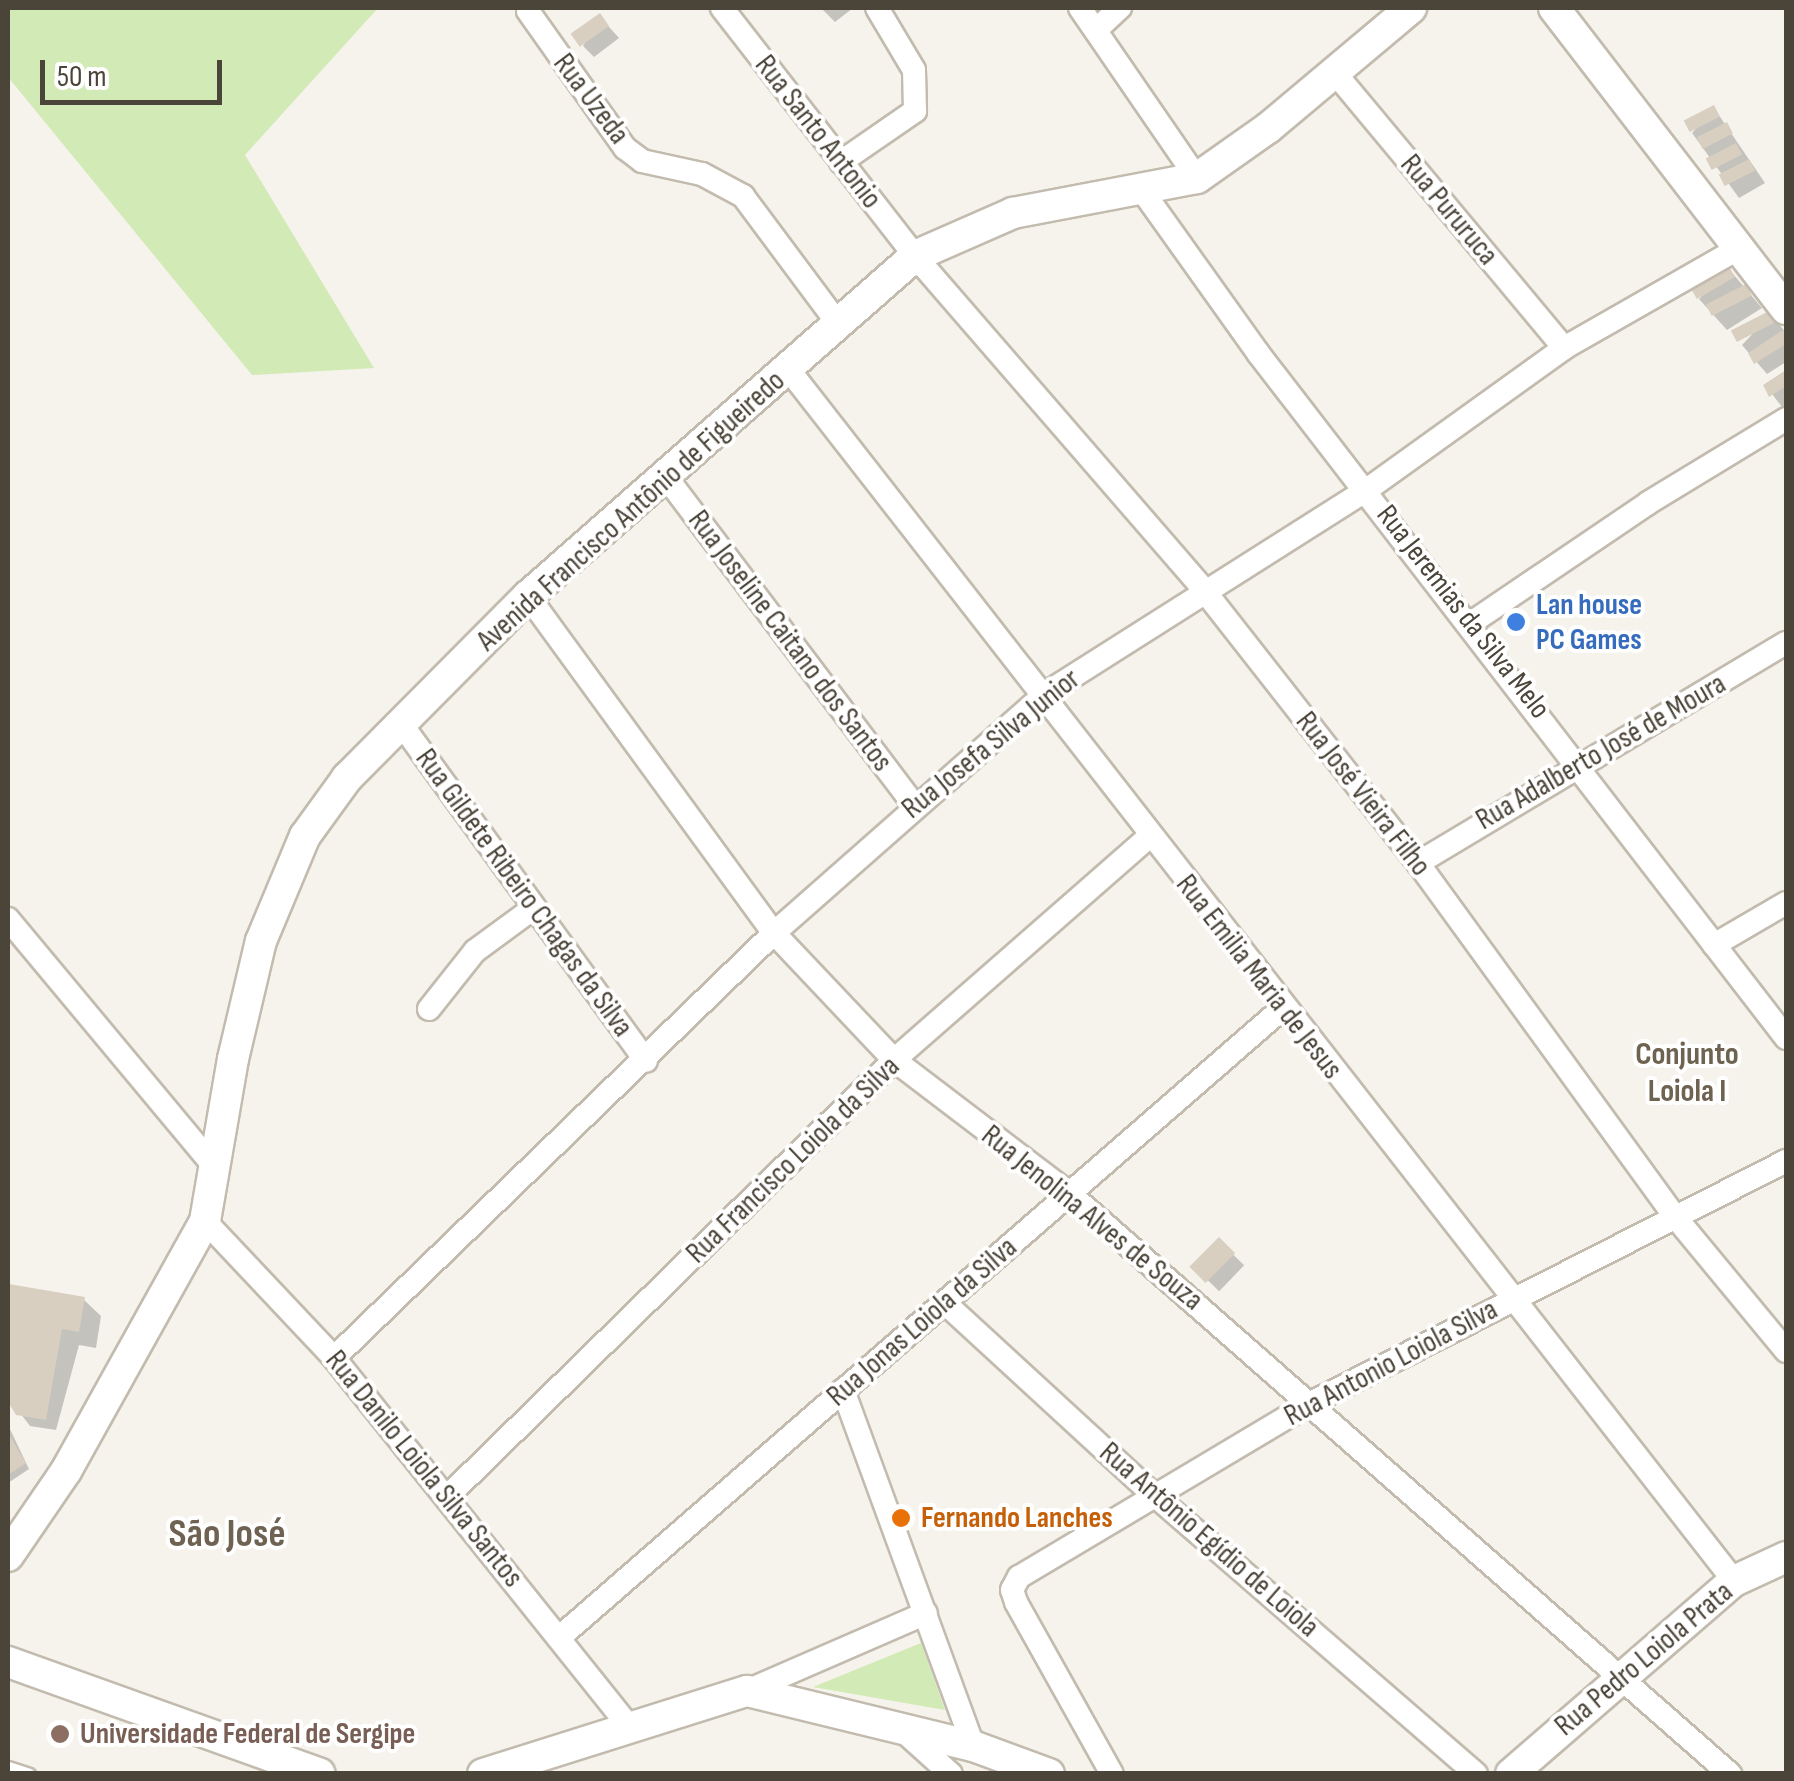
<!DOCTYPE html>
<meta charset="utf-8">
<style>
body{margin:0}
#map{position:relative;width:1794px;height:1781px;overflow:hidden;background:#f6f3ec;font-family:"Sofia Sans Condensed",sans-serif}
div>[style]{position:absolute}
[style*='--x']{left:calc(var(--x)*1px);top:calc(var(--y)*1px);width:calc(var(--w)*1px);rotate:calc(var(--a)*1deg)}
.green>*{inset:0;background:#d2eab5}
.shadow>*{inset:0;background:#0003;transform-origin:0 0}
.building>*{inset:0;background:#d8cfc1;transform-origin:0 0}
.roads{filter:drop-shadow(2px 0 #c2bbae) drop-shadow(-2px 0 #c2bbae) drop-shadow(0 2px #c2bbae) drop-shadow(0 -2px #c2bbae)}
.service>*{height:11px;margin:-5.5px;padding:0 5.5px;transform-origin:5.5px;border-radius:5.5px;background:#fff}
.minor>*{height:22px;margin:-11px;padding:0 11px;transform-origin:11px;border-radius:11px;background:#fff}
.tertiary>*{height:30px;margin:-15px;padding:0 15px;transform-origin:15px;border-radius:15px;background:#fff}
.dots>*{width:28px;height:28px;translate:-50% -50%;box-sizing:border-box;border:5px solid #fff;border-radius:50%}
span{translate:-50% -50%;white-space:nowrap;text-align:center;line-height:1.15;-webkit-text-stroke:8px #fff;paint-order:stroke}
.street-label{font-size:30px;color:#4b4439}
.shop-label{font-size:30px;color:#366cbe;font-weight:700}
.left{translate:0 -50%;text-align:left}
.food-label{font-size:30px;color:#c56008;font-weight:700}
.education-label{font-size:30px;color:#785e54;font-weight:700}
.neighbourhood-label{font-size:32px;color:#6e6250;font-weight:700}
.district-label{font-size:40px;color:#6e6250;font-weight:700}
.frame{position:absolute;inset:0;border:10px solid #4b4439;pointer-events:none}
.scale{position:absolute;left:40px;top:60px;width:182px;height:45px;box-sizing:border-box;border:5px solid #4b4439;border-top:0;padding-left:12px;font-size:30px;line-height:35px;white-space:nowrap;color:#4b4439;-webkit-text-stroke:8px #fff;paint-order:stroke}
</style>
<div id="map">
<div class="green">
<div style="clip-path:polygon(8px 8px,378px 8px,245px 155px,374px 368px,252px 375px,8px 77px)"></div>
<div style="clip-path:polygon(921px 1643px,945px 1710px,813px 1687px)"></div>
</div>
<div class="shadow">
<div style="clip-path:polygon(821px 8px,853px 8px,835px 22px)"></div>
<div style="clip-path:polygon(600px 17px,619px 38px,594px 57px,583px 46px)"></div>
<div style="clip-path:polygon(1714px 108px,1765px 183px,1739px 198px,1692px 133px)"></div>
<div style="clip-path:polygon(1728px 268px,1762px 308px,1727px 330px,1699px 299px)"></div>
<div style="clip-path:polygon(1771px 314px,1786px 333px,1786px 362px,1767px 374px,1742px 345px)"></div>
<div style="clip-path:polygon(1786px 373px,1786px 404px,1782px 407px,1766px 386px)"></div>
<div style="left:1219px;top:1241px;width:35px;height:36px;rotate:44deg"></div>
<div style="clip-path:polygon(11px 1287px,83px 1299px,101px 1316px,96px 1348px,79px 1345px,56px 1430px,30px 1426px,8px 1397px)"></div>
<div style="clip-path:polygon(8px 1425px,29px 1469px,8px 1483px)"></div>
</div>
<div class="building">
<div style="left:600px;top:13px;width:16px;height:36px;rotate:55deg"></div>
<div style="left:1714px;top:105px;width:13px;height:34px;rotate:63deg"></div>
<div style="left:1727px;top:122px;width:13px;height:34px;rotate:63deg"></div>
<div style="left:1736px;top:143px;width:13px;height:34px;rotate:63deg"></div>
<div style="left:1749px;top:159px;width:13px;height:34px;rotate:63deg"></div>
<div style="left:1728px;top:265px;width:14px;height:44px;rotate:60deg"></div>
<div style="left:1746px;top:284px;width:13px;height:45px;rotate:63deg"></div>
<div style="left:1771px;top:310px;width:13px;height:45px;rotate:63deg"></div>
<div style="clip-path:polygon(1786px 328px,1786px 344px,1754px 364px,1748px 353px)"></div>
<div style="clip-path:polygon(1786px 370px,1786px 386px,1769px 397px,1763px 385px)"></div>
<div style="left:1219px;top:1237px;width:23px;height:42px;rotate:45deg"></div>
<div style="clip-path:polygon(9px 1284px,85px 1297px,79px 1332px,62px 1329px,46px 1420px,16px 1415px,8px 1402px)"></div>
<div style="clip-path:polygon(8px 1433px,26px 1463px,8px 1475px)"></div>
</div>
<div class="roads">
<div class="service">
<div style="--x:8;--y:1767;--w:22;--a:18"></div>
</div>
<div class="minor">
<div style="--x:722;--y:8;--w:314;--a:52.1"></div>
<div style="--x:915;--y:256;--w:440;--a:49.1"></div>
<div style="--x:1203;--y:589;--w:348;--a:51.9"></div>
<div style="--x:1418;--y:863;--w:432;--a:54"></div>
<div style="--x:1672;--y:1213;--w:179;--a:50.4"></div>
<div style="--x:1080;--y:8;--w:206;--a:55.5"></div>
<div style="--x:528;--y:11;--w:168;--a:54.7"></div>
<div style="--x:625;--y:148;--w:21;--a:37"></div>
<div style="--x:642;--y:161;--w:61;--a:12.2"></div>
<div style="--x:702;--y:174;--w:47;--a:28.2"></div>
<div style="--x:743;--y:196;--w:161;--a:53.3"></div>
<div style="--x:1096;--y:30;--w:33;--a:-43"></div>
<div style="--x:1335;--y:73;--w:358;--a:50.2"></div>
<div style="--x:841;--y:162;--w:90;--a:-34.6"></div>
<div style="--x:915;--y:111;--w:41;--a:-91.4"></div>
<div style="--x:914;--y:70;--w:72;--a:-120.8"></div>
<div style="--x:1139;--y:186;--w:205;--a:54.5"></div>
<div style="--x:1258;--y:353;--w:865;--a:52.37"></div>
<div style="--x:789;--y:370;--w:1536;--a:52.03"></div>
<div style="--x:666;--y:477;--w:413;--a:52.9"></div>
<div style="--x:528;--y:596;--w:417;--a:53.9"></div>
<div style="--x:774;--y:933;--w:175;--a:46.6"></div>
<div style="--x:894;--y:1060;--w:221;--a:37.3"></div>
<div style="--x:1070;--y:1194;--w:879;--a:41.31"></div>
<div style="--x:1471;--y:623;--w:214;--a:-34.1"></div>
<div style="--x:1648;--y:503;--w:162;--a:-31.3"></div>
<div style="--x:402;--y:725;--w:415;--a:54"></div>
<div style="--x:1418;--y:863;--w:429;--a:-30.9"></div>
<div style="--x:8;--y:919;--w:320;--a:50.2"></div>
<div style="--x:1714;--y:945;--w:83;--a:-30.3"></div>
<div style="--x:429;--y:1009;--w:74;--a:-51.6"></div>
<div style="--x:475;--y:951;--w:69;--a:-36.2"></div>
<div style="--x:205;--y:1221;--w:188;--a:46.7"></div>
<div style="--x:334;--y:1358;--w:474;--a:51.3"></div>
<div style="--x:945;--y:1303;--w:282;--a:42.6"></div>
<div style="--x:1153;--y:1494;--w:427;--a:40.9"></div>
<div style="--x:334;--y:1358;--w:612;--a:-44.01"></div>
<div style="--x:774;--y:933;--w:361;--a:-41.4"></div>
<div style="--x:1045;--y:694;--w:383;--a:-32.4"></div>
<div style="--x:1368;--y:489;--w:241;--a:-35.7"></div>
<div style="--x:1564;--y:348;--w:202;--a:-29.7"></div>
<div style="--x:843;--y:1390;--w:379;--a:69.9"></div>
<div style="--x:448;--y:1496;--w:624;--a:-44.35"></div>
<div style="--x:894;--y:1060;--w:340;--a:-41.2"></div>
<div style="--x:561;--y:1636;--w:957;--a:-41.02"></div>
<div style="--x:747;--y:1691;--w:195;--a:-23.5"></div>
<div style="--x:901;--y:1729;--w:67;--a:42"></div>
<div style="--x:1112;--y:1774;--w:197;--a:-119.2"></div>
<div style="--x:1016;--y:1602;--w:13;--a:-108"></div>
<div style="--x:1012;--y:1590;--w:15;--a:-62"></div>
<div style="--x:1019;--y:1577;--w:340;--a:-30.8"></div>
<div style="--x:1311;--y:1403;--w:533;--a:-27"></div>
</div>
<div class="tertiary">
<div style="--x:1554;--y:8;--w:380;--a:52.4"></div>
<div style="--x:8;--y:1556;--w:103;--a:-55.7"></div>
<div style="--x:66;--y:1471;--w:286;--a:-60.9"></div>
<div style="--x:205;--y:1221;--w:164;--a:-80.2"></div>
<div style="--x:233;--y:1059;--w:121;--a:-76.7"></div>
<div style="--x:261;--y:941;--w:114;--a:-67.3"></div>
<div style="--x:305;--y:836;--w:72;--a:-54.1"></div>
<div style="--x:347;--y:778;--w:257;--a:-45.2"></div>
<div style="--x:528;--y:596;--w:515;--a:-41.3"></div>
<div style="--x:915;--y:256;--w:107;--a:-23.7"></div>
<div style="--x:1013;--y:213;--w:187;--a:-10.8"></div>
<div style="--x:1197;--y:178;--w:87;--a:-35.2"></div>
<div style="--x:1268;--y:128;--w:187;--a:-40"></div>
<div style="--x:8;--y:1662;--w:331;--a:19.7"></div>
<div style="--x:483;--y:1774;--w:277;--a:-17.5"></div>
<div style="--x:747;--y:1691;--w:233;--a:13.7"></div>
<div style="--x:973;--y:1746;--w:81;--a:20.2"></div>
<div style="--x:1511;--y:1774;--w:295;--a:-40.9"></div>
<div style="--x:1734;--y:1581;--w:57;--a:-24.8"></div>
</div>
</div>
<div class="dots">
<div style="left:1516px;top:622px;background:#3f7fe0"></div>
<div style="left:901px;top:1518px;background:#e8710a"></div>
<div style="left:60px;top:1734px;background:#8d6e63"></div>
</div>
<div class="street-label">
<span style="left:591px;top:99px;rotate:53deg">Rua Uzeda</span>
<span style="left:818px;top:132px;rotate:52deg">Rua Santo Antonio</span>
<span style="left:1449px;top:210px;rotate:50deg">Rua Pururuca</span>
<span style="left:631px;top:511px;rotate:-42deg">Avenida Francisco Antônio de Figueiredo</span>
<span style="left:1463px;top:612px;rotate:52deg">Rua Jeremias da Silva Melo</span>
<span style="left:790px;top:641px;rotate:53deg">Rua Joseline Caitano dos Santos</span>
<span style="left:991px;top:744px;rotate:-39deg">Rua Josefa Silva Junior</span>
<span style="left:1601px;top:752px;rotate:-30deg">Rua Adalberto José de Moura</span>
<span style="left:1363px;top:794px;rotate:52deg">Rua José Vieira Filho</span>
<span style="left:524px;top:893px;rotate:54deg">Rua Gildete Ribeiro Chagas da Silva</span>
<span style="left:1259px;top:977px;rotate:52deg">Rua Emilia Maria de Jesus</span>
<span style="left:793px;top:1160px;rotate:-44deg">Rua Francisco Loiola da Silva</span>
<span style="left:1092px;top:1218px;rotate:39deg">Rua Jenolina Alves de Souza</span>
<span style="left:922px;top:1322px;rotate:-41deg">Rua Jonas Loiola da Silva</span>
<span style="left:1391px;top:1363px;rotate:-28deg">Rua Antonio Loiola Silva</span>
<span style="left:424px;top:1469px;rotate:51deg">Rua Danilo Loiola Silva Santos</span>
<span style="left:1209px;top:1540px;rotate:41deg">Rua Antônio Egídio de Loiola</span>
<span style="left:1644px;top:1659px;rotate:-40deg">Rua Pedro Loiola Prata</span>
</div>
<div class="shop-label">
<span class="left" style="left:1536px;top:622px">Lan house<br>PC Games</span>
</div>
<div class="food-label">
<span class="left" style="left:921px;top:1518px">Fernando Lanches</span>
</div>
<div class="education-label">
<span class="left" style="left:80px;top:1734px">Universidade Federal de Sergipe</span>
</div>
<div class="neighbourhood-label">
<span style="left:1687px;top:1074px">Conjunto<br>Loiola I</span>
</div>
<div class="district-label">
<span style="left:227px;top:1534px">São José</span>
</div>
<div class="frame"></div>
<div class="scale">50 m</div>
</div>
